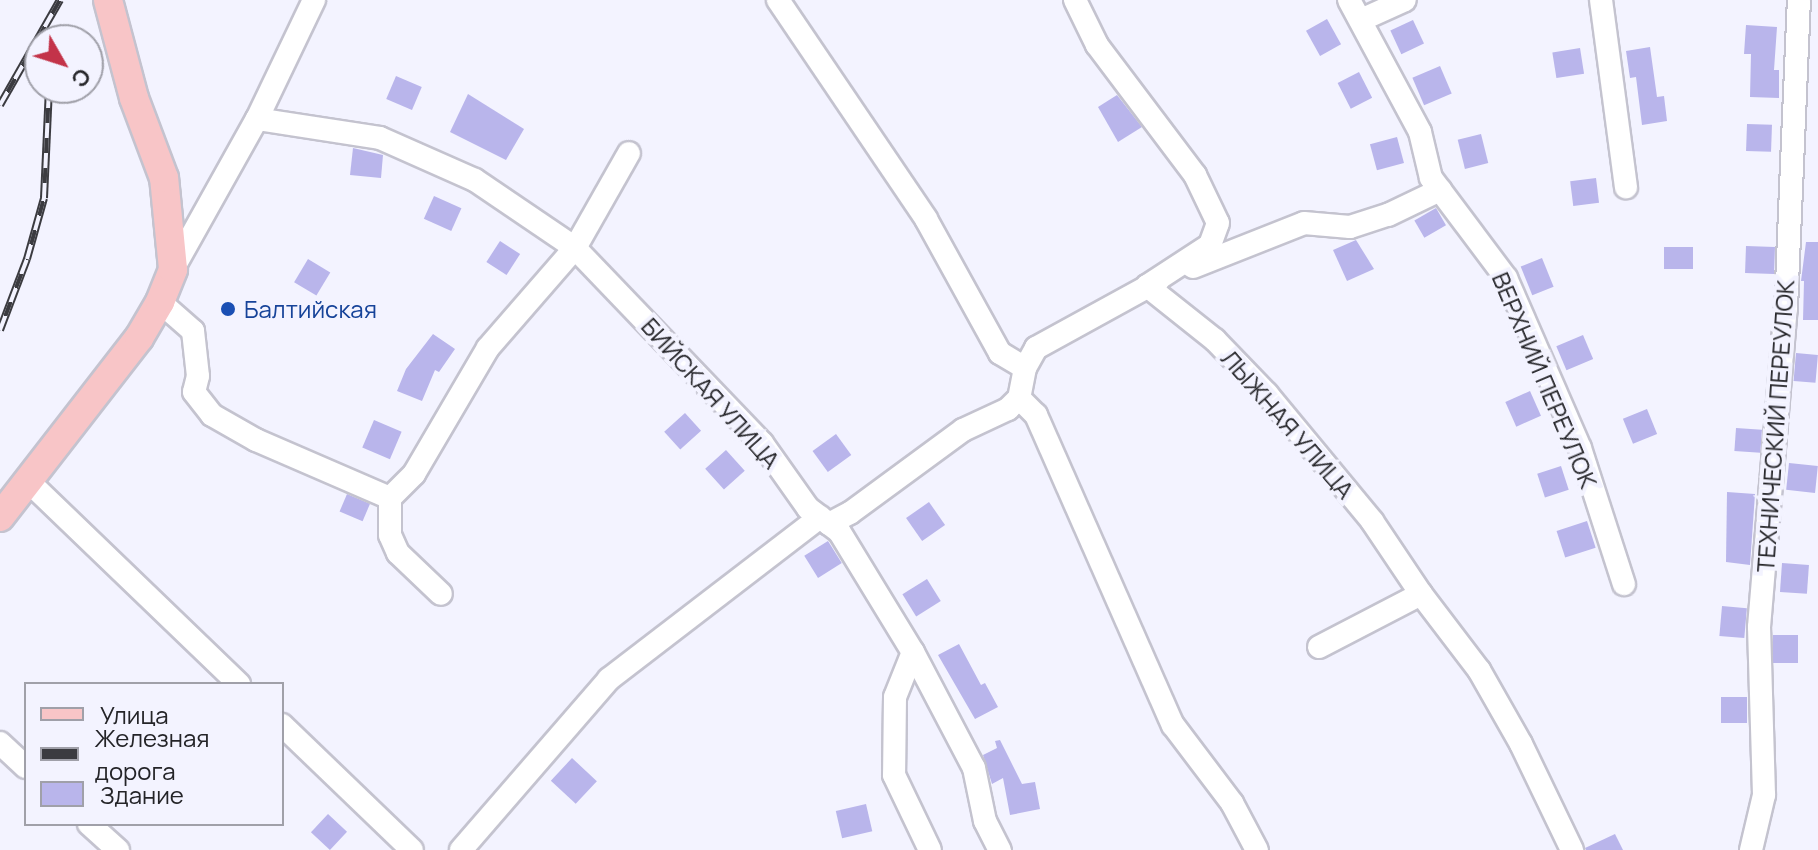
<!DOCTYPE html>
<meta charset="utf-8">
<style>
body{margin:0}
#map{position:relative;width:1818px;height:850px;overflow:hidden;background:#f3f3ff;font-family:Manrope,sans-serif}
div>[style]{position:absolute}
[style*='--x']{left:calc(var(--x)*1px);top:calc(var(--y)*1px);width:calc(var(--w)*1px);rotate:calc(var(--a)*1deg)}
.building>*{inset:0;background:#b9b5eb;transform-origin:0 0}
.roads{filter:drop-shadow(2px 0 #c4c3cf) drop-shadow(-2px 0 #c4c3cf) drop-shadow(0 2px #c4c3cf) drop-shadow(0 -2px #c4c3cf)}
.minor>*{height:22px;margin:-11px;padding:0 11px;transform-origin:11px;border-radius:11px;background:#fff}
.major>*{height:28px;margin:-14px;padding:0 14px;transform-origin:14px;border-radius:14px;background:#f8c5c7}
.rail>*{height:8px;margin-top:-4px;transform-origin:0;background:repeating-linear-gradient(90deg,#f3f3ff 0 15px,#3b3b40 0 30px);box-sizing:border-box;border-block:2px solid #3b3b40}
.dots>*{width:22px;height:22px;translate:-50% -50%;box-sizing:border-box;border:4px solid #f3f3ff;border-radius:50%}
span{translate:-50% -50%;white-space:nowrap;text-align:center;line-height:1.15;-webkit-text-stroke:8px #f3f3ff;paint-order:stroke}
.transit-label{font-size:24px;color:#164399}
.left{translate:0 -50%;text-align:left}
.street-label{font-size:24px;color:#242428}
.legend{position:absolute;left:24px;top:682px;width:260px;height:144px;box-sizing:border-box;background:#f3f3ff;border:2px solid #a0a0a9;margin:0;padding:10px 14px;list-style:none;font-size:24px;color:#242428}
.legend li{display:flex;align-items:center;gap:16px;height:40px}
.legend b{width:40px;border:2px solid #a0a0a9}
.north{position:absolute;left:24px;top:24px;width:80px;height:80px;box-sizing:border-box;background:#f3f3ff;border:2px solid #a0a0a9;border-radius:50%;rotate:129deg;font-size:22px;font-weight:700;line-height:32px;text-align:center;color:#242428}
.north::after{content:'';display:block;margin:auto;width:28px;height:36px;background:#c33349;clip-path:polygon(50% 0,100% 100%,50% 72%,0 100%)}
</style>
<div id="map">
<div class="building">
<div style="left:1327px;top:19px;width:29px;height:24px;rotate:61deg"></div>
<div style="left:1413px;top:20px;width:26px;height:25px;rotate:65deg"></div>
<div style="clip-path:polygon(1746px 25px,1777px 27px,1774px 70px,1779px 70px,1779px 98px,1750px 97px,1751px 54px,1744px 54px)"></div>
<div style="clip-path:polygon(1650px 47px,1657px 97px,1664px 96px,1667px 121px,1642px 125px,1636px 77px,1630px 78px,1626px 51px)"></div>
<div style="left:1580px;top:48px;width:26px;height:28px;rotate:81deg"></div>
<div style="left:1440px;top:66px;width:30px;height:30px;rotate:67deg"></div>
<div style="left:1359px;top:72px;width:29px;height:24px;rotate:63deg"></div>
<div style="left:396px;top:76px;width:28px;height:25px;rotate:23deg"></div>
<div style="clip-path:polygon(468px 94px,524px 129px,506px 160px,450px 132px)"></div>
<div style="clip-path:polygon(1117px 95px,1142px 127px,1118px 142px,1098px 107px)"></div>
<div style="left:1747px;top:124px;width:25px;height:27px;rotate:2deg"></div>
<div style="left:1481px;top:134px;width:30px;height:24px;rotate:76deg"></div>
<div style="left:1397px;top:137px;width:27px;height:28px;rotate:75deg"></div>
<div style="clip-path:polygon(353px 148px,383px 155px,381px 178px,350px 175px)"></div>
<div style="left:1596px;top:178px;width:25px;height:26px;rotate:83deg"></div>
<div style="left:434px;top:196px;width:30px;height:25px;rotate:24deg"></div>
<div style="left:1436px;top:208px;width:20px;height:25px;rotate:60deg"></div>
<div style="clip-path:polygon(1356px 240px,1374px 269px,1347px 281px,1333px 250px)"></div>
<div style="left:500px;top:241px;width:24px;height:25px;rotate:33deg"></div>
<div style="clip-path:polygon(1806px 242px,1818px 242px,1818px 320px,1803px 320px,1804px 281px,1801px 281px)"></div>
<div style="left:1746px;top:246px;width:29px;height:27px;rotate:2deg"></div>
<div style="left:1664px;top:247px;width:29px;height:22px"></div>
<div style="left:1542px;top:258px;width:31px;height:23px;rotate:68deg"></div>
<div style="left:308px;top:259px;width:26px;height:27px;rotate:31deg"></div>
<div style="clip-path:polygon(433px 334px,455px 349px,439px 372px,435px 370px,422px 401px,397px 391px,406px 369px)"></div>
<div style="left:1583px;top:335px;width:26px;height:29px;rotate:67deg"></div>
<div style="left:1796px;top:353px;width:22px;height:28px;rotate:5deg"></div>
<div style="left:1530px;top:391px;width:27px;height:27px;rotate:66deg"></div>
<div style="left:1647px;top:409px;width:27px;height:26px;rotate:68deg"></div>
<div style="left:685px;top:413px;width:24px;height:28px;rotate:48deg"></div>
<div style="left:374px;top:420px;width:30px;height:30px;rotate:23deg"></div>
<div style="left:1736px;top:428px;width:26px;height:23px;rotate:4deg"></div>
<div style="left:836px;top:434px;width:26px;height:29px;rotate:54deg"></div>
<div style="left:726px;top:450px;width:28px;height:28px;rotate:48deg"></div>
<div style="left:1789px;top:463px;width:29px;height:27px;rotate:6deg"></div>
<div style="left:1561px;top:466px;width:25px;height:25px;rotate:72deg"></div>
<div style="clip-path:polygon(1727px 492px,1755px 494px,1750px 565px,1726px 562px)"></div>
<div style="left:347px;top:494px;width:25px;height:19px;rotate:23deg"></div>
<div style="left:929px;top:502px;width:28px;height:28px;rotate:55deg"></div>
<div style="left:1587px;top:521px;width:28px;height:32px;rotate:72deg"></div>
<div style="left:828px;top:541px;width:26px;height:28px;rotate:58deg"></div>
<div style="left:1782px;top:563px;width:27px;height:29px;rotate:4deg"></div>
<div style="left:927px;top:579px;width:26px;height:29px;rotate:58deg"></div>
<div style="left:1722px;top:606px;width:25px;height:30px;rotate:5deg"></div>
<div style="left:1773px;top:635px;width:25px;height:28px"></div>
<div style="clip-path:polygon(959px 644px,981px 685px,985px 683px,998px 707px,975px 719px,938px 655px)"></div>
<div style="left:1721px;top:697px;width:26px;height:26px"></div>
<div style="clip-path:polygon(1000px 740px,1022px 784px,1035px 782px,1040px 809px,1010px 815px,1003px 778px,992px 784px,983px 755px,997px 748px,995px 741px)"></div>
<div style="left:572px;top:758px;width:34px;height:31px;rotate:43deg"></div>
<div style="left:866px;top:804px;width:28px;height:31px;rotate:77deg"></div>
<div style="left:328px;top:814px;width:26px;height:25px;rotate:43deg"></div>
<div style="clip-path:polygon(1615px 834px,1623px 850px,1586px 850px,1585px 848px)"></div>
</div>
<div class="roads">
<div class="minor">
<div style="--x:778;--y:0;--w:264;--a:55.9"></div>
<div style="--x:926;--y:219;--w:153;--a:61.1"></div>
<div style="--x:1000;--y:353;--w:29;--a:31"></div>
<div style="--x:1025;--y:368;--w:31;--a:101"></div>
<div style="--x:1019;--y:398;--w:24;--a:45"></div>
<div style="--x:1036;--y:415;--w:339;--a:66.2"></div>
<div style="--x:1173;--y:725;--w:98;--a:52.9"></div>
<div style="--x:1232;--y:803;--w:53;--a:62"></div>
<div style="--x:1075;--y:0;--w:50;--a:63.9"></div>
<div style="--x:1097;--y:45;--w:163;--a:53"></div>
<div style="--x:1195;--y:175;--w:53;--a:64.4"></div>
<div style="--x:1218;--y:223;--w:23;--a:110"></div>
<div style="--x:1210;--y:245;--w:75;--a:146.9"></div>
<div style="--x:1147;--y:286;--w:87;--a:38.5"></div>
<div style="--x:1215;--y:340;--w:75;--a:46.1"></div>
<div style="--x:1267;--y:394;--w:165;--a:50.4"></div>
<div style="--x:1372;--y:521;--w:88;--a:56.1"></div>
<div style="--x:1421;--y:594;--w:96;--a:52.7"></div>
<div style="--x:1479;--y:670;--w:85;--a:60.4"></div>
<div style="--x:1521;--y:744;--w:118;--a:64.3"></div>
<div style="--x:1349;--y:0;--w:150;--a:61.7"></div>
<div style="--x:1420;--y:132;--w:47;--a:76.6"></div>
<div style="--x:1431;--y:178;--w:125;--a:53.1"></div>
<div style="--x:1506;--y:278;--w:185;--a:66.5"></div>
<div style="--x:1580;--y:448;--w:143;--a:72.1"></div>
<div style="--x:1601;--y:0;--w:189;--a:82.4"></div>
<div style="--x:1361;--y:20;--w:48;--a:-24.4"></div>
<div style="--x:257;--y:119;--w:124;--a:8.8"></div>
<div style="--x:380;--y:138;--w:104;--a:23.9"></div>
<div style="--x:475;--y:180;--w:121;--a:34.2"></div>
<div style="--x:575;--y:248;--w:270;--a:46.2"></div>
<div style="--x:762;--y:443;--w:80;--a:54.7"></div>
<div style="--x:808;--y:508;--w:39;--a:37"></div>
<div style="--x:839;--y:531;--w:142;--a:58.6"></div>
<div style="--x:913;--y:652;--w:131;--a:62.3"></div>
<div style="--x:974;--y:768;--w:54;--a:78.3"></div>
<div style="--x:985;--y:821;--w:33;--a:63"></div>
<div style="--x:1193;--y:267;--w:119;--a:-21.6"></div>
<div style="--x:1304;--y:223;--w:46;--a:5"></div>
<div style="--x:1350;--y:227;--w:40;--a:-18"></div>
<div style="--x:1388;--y:215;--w:58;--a:-25.7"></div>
<div style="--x:173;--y:269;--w:172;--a:-60.8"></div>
<div style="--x:257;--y:119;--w:132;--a:-64.4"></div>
<div style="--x:160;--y:302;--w:44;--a:41.3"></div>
<div style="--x:193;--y:331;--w:45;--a:83.7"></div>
<div style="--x:198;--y:376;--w:16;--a:104"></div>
<div style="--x:194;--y:392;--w:29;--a:52"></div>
<div style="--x:212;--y:415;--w:51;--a:29.6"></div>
<div style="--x:256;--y:440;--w:146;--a:23.4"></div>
<div style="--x:390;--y:498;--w:34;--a:-45"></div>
<div style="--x:414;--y:474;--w:146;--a:-59.6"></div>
<div style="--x:488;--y:348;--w:133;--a:-49"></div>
<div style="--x:575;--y:248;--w:109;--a:-60.4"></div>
<div style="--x:1025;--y:368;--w:23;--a:-61"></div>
<div style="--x:1036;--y:348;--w:139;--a:-28.8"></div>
<div style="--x:28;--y:481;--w:293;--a:43.9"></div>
<div style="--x:390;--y:498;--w:37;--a:90"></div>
<div style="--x:390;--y:535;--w:20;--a:66"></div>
<div style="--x:398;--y:553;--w:59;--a:43.6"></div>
<div style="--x:829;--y:524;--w:24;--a:-28"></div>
<div style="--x:850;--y:513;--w:140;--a:-36.3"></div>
<div style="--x:963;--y:430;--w:50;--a:-25"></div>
<div style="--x:1008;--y:409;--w:16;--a:-45"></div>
<div style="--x:1319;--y:647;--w:115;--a:-27.5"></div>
<div style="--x:913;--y:652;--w:48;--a:111.8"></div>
<div style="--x:895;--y:697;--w:78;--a:90.7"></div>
<div style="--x:894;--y:775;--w:83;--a:64.4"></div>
<div style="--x:282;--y:725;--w:180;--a:43.9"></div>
<div style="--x:0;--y:743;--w:35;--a:43"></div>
<div style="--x:89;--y:824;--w:39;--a:42"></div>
<div style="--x:461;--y:850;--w:226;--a:-49.1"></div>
<div style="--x:609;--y:679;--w:266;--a:-37.5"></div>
<div style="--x:1751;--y:850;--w:57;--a:-76.7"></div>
<div style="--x:1764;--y:795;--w:168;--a:-91.7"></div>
<div style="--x:1759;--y:627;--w:320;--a:-85.2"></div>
<div style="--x:1786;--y:308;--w:308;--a:-87.6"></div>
</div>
<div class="major">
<div style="--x:0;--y:517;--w:227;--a:-52.2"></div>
<div style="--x:139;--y:338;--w:42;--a:-59.7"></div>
<div style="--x:160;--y:302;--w:35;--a:-68"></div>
<div style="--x:173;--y:269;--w:91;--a:-95.6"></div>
<div style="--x:164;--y:178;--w:85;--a:-110.6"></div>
<div style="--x:134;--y:98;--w:101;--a:-104.9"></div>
</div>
</div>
<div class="rail">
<div style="--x:0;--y:105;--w:121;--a:-60.3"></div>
<div style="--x:0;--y:330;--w:76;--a:-69.2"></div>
<div style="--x:27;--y:259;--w:63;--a:-74.4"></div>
<div style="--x:44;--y:198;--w:110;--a:-87.4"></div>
</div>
<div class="dots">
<div style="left:228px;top:309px;background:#1a4fb4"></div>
</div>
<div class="transit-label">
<span class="left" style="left:244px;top:309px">Балтийская</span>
</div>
<div class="street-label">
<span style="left:1545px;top:380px;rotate:67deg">ВЕРХНИЙ ПЕРЕУЛОК</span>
<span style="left:711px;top:393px;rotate:48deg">БИЙСКАЯ УЛИЦА</span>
<span style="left:1288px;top:424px;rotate:49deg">ЛЫЖНАЯ УЛИЦА</span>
<span style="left:1775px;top:426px;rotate:-86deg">ТЕХНИЧЕСКИЙ ПЕРЕУЛОК</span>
</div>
<ul class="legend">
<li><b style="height:10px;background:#f8c5c7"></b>Улица</li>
<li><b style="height:10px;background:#3b3b40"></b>Железная дорога</li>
<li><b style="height:22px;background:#b9b5eb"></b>Здание</li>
</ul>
<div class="north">С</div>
</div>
